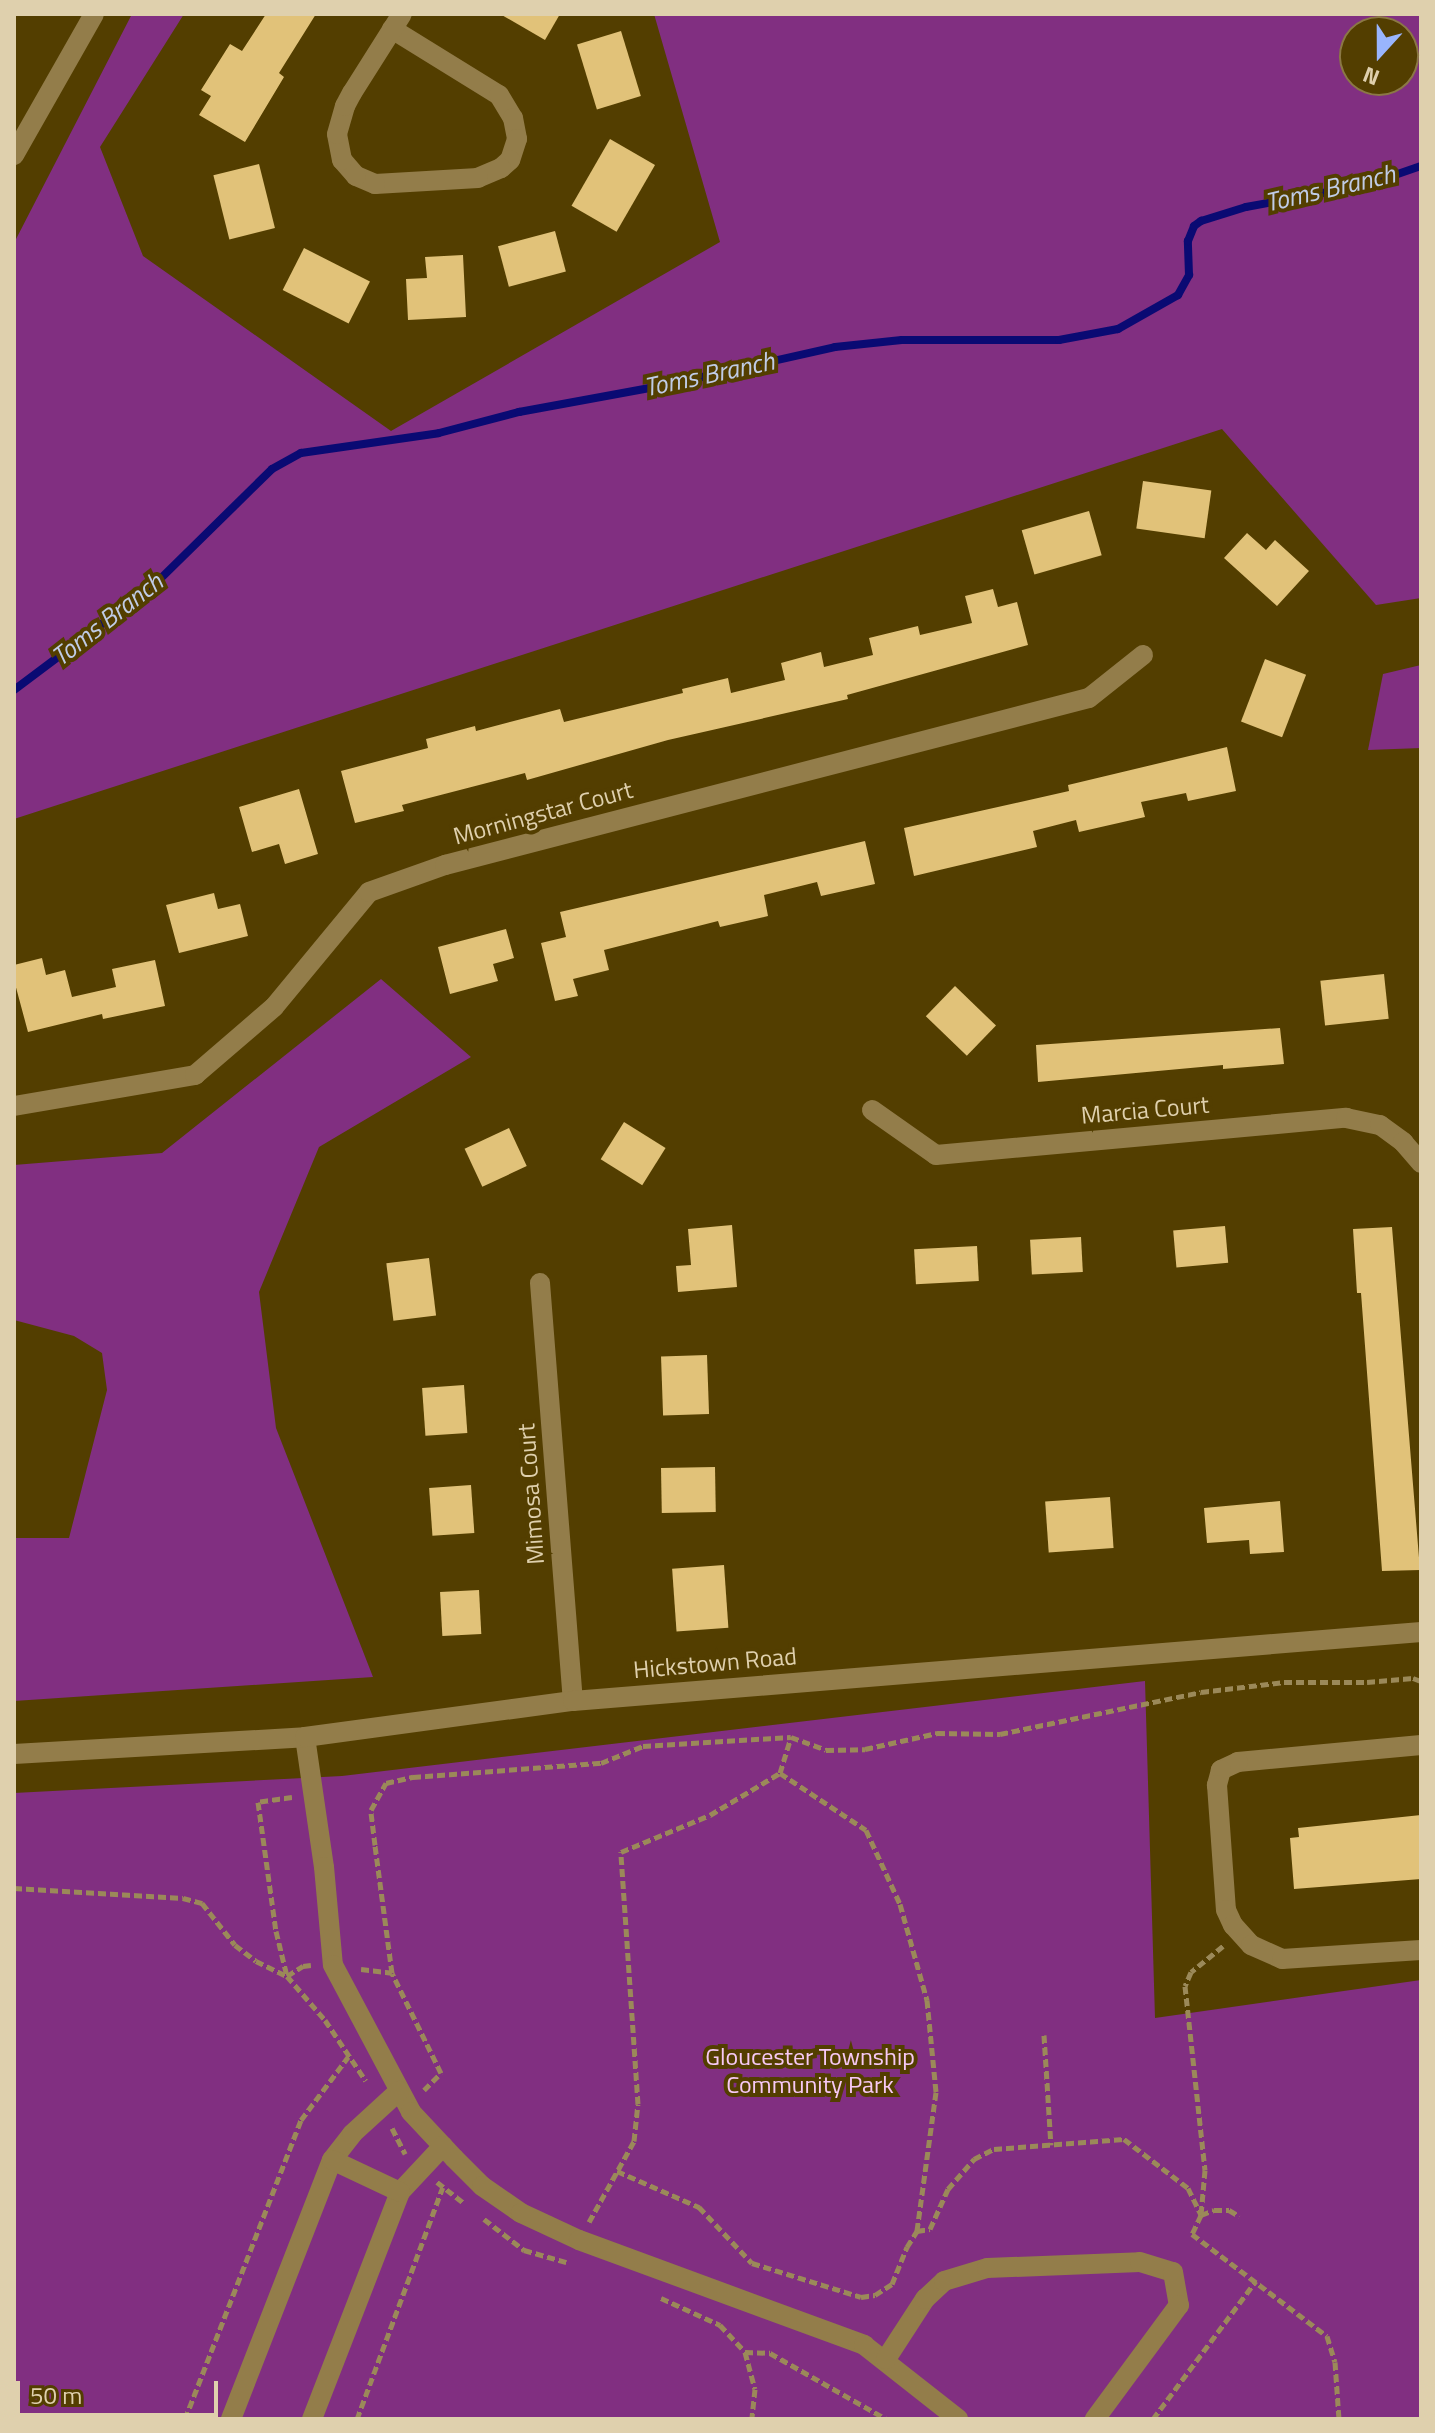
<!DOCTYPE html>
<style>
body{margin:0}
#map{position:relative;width:1435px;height:2433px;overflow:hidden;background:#533e00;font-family:"Titillium Web",sans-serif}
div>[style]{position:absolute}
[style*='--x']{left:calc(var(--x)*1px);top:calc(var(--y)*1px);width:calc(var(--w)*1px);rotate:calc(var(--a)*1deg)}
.green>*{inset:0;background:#812f81}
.stream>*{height:8px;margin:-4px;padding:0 4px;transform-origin:4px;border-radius:4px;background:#0a0a73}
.building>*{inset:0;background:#e1c279;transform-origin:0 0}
.path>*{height:5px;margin-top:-2.5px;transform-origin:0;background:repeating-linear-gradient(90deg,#9b8959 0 8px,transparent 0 12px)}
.minor>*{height:20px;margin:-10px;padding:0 10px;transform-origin:10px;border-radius:10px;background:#937d4a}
span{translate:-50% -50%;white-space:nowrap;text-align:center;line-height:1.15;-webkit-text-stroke:8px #533e00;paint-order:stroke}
.street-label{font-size:24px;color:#dfd0ad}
.park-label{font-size:24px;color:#f7c9f5}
.water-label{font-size:26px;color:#c0cce6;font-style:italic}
.frame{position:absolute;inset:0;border:16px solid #dfd0ad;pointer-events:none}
.north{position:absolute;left:1339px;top:16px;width:80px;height:80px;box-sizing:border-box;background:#533e00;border:2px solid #8b7845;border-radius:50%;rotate:201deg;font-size:22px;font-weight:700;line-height:32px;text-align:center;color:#dfd0ad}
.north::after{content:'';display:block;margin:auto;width:28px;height:36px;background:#99b5fd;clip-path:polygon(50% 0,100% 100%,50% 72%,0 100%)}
.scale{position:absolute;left:16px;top:2381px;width:202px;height:36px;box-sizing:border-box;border:4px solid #dfd0ad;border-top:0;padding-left:10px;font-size:24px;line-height:28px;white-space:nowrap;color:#dfd0ad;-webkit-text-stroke:6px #533e00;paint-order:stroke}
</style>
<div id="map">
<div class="green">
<div style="clip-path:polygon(evenodd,132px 14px,184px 14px,100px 147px,143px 256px,391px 431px,720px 242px,654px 14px,1421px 14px,1421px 598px,1376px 605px,1222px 429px,14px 819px,14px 243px,132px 14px,1355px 32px,1403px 32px,1403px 80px,1355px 80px,1355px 32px)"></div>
<div style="clip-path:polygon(1421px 665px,1421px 748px,1368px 750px,1383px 674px)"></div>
<div style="clip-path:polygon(381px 979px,471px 1057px,319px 1147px,259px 1292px,276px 1428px,373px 1677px,14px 1701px,14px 1538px,69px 1538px,107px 1390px,102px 1353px,74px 1336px,14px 1320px,14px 1165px,162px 1153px)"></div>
<div style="clip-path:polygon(1145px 1681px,1155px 2018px,1421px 1980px,1421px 2419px,14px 2419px,14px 1793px,342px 1776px)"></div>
</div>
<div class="stream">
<div style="--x:14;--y:690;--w:175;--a:-36.9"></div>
<div style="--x:154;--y:585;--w:165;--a:-44.5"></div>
<div style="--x:272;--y:469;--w:33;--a:-29"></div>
<div style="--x:301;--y:453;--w:139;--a:-8.2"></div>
<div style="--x:439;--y:433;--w:83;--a:-14.7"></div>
<div style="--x:519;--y:412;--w:155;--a:-10.4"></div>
<div style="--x:671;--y:384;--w:168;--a:-12.7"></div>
<div style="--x:835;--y:347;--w:67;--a:-6"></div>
<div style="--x:902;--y:340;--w:157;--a:0"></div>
<div style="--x:1059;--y:340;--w:60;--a:-10.6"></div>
<div style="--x:1118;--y:329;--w:69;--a:-29.5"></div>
<div style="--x:1178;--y:295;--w:23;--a:-61"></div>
<div style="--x:1189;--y:275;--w:34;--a:-92"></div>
<div style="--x:1188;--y:241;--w:16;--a:-68"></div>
<div style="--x:1194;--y:226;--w:9;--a:-36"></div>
<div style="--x:1201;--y:221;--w:47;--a:-17.3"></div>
<div style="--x:1246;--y:207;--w:122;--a:-10.4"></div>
<div style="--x:1366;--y:185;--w:58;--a:-19.1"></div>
</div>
<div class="building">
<div style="clip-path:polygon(266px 14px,316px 14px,279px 73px,284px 77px,245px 142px,199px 115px,211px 96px,201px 90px,230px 44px,242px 51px)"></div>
<div style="clip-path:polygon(500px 14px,560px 14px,545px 40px)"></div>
<div style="left:621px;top:31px;width:68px;height:46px;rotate:73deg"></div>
<div style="left:610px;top:139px;width:52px;height:77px;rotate:30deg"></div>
<div style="left:259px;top:164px;width:66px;height:47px;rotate:76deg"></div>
<div style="left:555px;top:231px;width:42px;height:59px;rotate:75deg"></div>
<div style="left:304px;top:248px;width:74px;height:47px;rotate:27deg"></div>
<div style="clip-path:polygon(463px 255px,466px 317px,408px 320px,406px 279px,427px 278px,425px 257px)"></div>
<div style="left:1143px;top:481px;width:69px;height:48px;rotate:8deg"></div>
<div style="left:1089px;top:511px;width:46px;height:70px;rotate:74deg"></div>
<div style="clip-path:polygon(1247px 533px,1266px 550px,1275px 540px,1309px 571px,1277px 606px,1224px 558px)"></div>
<div style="clip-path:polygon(993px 589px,998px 607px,1017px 602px,1028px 645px,847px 695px,848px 699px,668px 740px,527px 780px,525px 773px,402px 805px,404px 811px,355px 823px,341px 771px,428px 748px,426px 739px,475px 726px,476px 731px,560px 709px,564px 722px,683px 693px,682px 689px,728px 678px,731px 693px,785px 680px,781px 663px,821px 652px,824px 667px,873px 655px,869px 638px,918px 626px,920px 635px,972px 623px,965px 596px)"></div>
<div style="left:1265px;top:659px;width:44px;height:67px;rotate:21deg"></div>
<div style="clip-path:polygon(1227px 747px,1236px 791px,1188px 801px,1186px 793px,1141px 802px,1145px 817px,1079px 832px,1076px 820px,1033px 831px,1037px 847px,914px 876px,904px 828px,1069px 791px,1068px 785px)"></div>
<div style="clip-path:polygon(299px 789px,318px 854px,285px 864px,279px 844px,252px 852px,239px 807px)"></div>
<div style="clip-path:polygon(865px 841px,875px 884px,821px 896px,817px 882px,764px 895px,768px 916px,720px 927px,718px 921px,604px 950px,609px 970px,573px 979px,578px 996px,555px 1001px,541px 943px,566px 937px,560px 912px)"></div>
<div style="clip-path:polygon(214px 893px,218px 909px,240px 904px,248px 936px,179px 953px,166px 905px)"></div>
<div style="clip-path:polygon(506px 929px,514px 958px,493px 964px,498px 981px,450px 994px,438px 947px)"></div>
<div style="clip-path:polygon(42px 958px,46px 975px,65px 970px,72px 997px,116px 987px,112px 969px,155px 960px,165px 1006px,103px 1019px,102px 1014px,28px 1032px,14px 980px,14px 965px)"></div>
<div style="left:1384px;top:974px;width:45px;height:64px;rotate:84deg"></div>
<div style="left:955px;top:986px;width:57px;height:42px;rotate:44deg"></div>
<div style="clip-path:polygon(1280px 1028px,1284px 1064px,1223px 1069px,1223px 1065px,1038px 1082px,1036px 1045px)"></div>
<div style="left:624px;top:1122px;width:49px;height:44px;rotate:32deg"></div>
<div style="left:509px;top:1128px;width:42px;height:49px;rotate:65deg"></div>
<div style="clip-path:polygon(732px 1225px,737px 1287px,678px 1292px,676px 1266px,691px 1265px,688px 1229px)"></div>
<div style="left:1225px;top:1226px;width:37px;height:52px;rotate:85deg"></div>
<div style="clip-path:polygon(1392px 1227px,1420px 1570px,1382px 1571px,1361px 1293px,1357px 1293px,1353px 1229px)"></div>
<div style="left:1081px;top:1237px;width:35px;height:51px;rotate:87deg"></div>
<div style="left:977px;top:1246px;width:35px;height:63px;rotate:87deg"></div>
<div style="left:429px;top:1258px;width:58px;height:43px;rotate:83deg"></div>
<div style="left:707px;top:1355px;width:59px;height:46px;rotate:88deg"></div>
<div style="left:464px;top:1385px;width:48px;height:42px;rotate:86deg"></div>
<div style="left:715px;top:1467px;width:45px;height:54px;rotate:89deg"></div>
<div style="left:471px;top:1485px;width:48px;height:42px;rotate:86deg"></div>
<div style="left:1110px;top:1497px;width:51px;height:65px;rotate:86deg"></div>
<div style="clip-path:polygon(1280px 1501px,1284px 1552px,1250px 1554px,1249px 1540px,1207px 1543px,1204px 1508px)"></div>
<div style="left:724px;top:1565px;width:63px;height:52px;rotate:86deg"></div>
<div style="left:479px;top:1590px;width:44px;height:39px;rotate:87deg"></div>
<div style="clip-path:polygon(1421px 1815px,1421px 1879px,1294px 1889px,1290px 1838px,1299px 1837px,1298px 1828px)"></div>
</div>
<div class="path">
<div style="--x:780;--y:1773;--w:103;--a:33.5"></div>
<div style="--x:866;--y:1830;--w:81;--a:65.3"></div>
<div style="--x:900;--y:1904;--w:100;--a:74.3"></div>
<div style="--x:927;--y:2000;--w:92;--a:84.4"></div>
<div style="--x:936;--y:2092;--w:140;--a:97.8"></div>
<div style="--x:292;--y:1797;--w:34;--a:172"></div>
<div style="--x:258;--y:1802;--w:130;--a:82.1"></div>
<div style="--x:276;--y:1931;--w:46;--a:76.3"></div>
<div style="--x:287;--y:1976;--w:19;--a:-32"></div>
<div style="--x:303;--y:1966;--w:8;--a:-7"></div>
<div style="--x:14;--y:1888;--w:169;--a:3.4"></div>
<div style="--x:183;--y:1898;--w:20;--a:15"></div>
<div style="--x:202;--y:1903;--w:53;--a:51.8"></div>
<div style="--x:235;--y:1945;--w:26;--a:37"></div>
<div style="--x:256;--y:1961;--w:34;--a:26"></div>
<div style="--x:287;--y:1976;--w:58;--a:49.2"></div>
<div style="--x:325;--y:2020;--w:73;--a:56.1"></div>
<div style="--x:1223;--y:1946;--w:41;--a:140.9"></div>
<div style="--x:1191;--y:1972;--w:15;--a:113"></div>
<div style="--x:1185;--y:1986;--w:185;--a:83.8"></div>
<div style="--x:1205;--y:2170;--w:45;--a:95.1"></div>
<div style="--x:1201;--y:2215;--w:14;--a:-21"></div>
<div style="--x:1214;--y:2210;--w:15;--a:0"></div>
<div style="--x:1229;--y:2210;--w:12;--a:31"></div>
<div style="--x:361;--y:1969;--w:31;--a:7"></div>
<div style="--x:1044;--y:2035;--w:110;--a:86.4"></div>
<div style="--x:424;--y:2090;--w:24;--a:-45"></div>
<div style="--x:441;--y:2073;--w:111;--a:-116.1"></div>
<div style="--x:392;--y:1973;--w:129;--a:-97.6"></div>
<div style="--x:375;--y:1845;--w:35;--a:-97"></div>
<div style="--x:371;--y:1810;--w:31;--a:-61"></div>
<div style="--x:386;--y:1783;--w:28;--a:-13"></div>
<div style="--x:413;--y:1777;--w:189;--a:-4.3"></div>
<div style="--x:601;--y:1763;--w:45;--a:-22"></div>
<div style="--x:643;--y:1746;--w:148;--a:-3.5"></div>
<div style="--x:791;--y:1737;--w:37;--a:20"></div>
<div style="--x:826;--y:1750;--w:39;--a:-1"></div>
<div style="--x:865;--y:1749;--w:74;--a:-12.5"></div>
<div style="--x:937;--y:1733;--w:63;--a:0.9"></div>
<div style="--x:1000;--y:1734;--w:205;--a:-11.8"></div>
<div style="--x:1201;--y:1692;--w:84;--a:-6.9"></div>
<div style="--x:1284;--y:1682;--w:83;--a:0"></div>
<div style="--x:1367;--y:1682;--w:46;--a:-5"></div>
<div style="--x:1413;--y:1678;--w:9;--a:21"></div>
<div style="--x:392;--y:2128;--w:29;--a:63"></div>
<div style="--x:617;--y:2171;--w:90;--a:23.7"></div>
<div style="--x:699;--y:2207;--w:77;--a:46.6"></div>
<div style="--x:752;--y:2263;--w:114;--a:17.3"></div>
<div style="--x:861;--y:2297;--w:14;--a:-8"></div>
<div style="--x:875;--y:2295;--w:20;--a:-33"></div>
<div style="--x:892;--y:2284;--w:40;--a:-68"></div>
<div style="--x:907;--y:2247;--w:19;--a:-58"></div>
<div style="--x:917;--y:2231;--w:13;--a:-9"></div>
<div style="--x:930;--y:2229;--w:44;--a:-65.8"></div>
<div style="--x:948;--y:2189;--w:40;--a:-49"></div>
<div style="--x:974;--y:2159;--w:22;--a:-27"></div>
<div style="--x:994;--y:2149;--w:130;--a:-4.4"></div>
<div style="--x:1124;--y:2139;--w:81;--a:37.4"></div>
<div style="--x:1188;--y:2188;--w:30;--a:64"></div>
<div style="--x:1201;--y:2215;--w:21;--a:115"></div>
<div style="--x:1192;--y:2234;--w:169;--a:37.1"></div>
<div style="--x:1327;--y:2336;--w:27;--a:73"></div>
<div style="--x:1335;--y:2362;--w:57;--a:86"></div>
<div style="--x:437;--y:2182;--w:34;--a:38"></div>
<div style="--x:484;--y:2219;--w:51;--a:37.8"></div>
<div style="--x:524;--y:2250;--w:44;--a:15.9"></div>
<div style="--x:589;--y:2222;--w:93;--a:-60.9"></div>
<div style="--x:634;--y:2141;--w:37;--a:-84"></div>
<div style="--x:638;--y:2104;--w:253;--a:-93.9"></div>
<div style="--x:621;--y:1852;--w:96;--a:-22.6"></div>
<div style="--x:710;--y:1815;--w:82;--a:-31"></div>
<div style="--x:780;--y:1773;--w:38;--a:-73"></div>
<div style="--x:661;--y:2298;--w:65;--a:24.6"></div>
<div style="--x:720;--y:2325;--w:37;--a:47"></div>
<div style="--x:745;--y:2352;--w:25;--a:2"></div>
<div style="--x:770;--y:2353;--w:133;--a:29.6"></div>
<div style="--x:745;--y:2352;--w:38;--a:75"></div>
<div style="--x:755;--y:2389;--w:30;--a:96"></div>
<div style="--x:185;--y:2419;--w:321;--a:-68.8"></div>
<div style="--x:301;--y:2120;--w:79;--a:-53.3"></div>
<div style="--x:357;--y:2419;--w:247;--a:-69.7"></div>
<div style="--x:1153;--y:2419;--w:172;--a:-53.3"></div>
</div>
<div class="minor">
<div style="--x:392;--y:29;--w:126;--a:31.7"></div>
<div style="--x:499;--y:95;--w:27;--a:59"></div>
<div style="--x:513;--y:118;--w:21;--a:79"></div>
<div style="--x:517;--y:139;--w:22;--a:108"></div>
<div style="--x:510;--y:160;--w:12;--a:138"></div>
<div style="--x:501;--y:168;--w:25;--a:157"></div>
<div style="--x:478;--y:178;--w:103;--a:176.7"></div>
<div style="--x:375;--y:184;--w:21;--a:-157"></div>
<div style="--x:356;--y:176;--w:21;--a:-131"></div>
<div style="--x:342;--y:160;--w:26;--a:-101"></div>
<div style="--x:337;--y:134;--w:29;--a:-74"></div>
<div style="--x:345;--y:106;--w:15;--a:-62"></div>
<div style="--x:352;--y:93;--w:93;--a:-57.7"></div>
<div style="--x:14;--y:155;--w:162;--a:-60.4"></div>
<div style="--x:14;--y:1106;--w:184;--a:-9.7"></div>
<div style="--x:195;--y:1075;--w:104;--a:-40.7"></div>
<div style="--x:274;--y:1007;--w:149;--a:-50.4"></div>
<div style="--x:369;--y:892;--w:81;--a:-19.6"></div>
<div style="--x:445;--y:865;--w:665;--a:-14.54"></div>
<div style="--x:1089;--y:698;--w:69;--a:-38.5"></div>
<div style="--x:872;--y:1110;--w:78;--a:35.1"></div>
<div style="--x:936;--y:1155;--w:412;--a:-5.2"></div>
<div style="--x:1346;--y:1118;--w:35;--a:12"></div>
<div style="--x:1380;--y:1125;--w:29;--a:36"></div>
<div style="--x:1403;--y:1142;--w:28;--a:49"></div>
<div style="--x:540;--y:1283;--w:419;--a:85.5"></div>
<div style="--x:305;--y:1737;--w:131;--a:81.7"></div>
<div style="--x:324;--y:1867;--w:98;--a:84.8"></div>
<div style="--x:333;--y:1965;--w:166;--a:62"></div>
<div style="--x:411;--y:2112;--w:63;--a:46.9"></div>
<div style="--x:454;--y:2158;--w:40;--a:45"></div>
<div style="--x:482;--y:2186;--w:47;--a:34.7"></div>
<div style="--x:521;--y:2213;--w:64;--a:25"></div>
<div style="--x:579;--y:2240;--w:304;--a:20.2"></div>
<div style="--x:864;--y:2345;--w:120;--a:38.2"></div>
<div style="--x:1421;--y:1745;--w:184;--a:174.7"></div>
<div style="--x:1238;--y:1762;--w:19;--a:155"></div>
<div style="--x:1221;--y:1770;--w:16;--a:105"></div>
<div style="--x:1217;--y:1785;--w:125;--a:85.9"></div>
<div style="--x:1226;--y:1910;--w:17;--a:65"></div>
<div style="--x:1233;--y:1925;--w:27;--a:48"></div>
<div style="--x:1251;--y:1945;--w:34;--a:24"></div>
<div style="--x:1282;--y:1959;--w:139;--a:-3.7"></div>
<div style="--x:14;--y:1754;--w:291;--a:-3.3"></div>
<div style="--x:305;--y:1737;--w:270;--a:-7.7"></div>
<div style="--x:573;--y:1701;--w:851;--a:-4.65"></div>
<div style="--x:400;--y:2192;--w:63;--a:-46.9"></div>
<div style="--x:886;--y:2359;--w:72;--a:-57"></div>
<div style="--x:925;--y:2299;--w:26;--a:-43"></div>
<div style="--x:944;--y:2281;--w:45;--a:-16.8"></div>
<div style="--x:987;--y:2268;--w:153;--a:-2.2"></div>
<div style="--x:1140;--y:2262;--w:34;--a:17"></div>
<div style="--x:1173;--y:2272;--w:34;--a:80"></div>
<div style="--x:1179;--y:2305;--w:142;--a:126.4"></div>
<div style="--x:231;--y:2419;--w:278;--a:-68.7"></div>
<div style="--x:332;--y:2160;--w:33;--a:-52"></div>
<div style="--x:352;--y:2134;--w:64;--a:-42.5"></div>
<div style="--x:312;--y:2419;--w:243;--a:-68.8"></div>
<div style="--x:400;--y:2192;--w:75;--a:-154.8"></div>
</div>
<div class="street-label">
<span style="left:543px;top:813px;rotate:-15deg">Morningstar Court</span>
<span style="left:1145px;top:1110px;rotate:-5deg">Marcia Court</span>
<span style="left:531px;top:1494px;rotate:-94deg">Mimosa Court</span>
<span style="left:715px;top:1663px;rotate:-5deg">Hickstown Road</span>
</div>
<div class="park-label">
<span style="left:810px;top:2071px">Gloucester Township<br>Community Park</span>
</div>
<div class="water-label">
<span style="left:1330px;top:188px;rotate:-13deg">Toms Branch</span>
<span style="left:709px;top:374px;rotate:-12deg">Toms Branch</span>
<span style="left:107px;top:619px;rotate:-38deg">Toms Branch</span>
</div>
<div class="frame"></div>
<div class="north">N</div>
<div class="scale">50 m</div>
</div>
